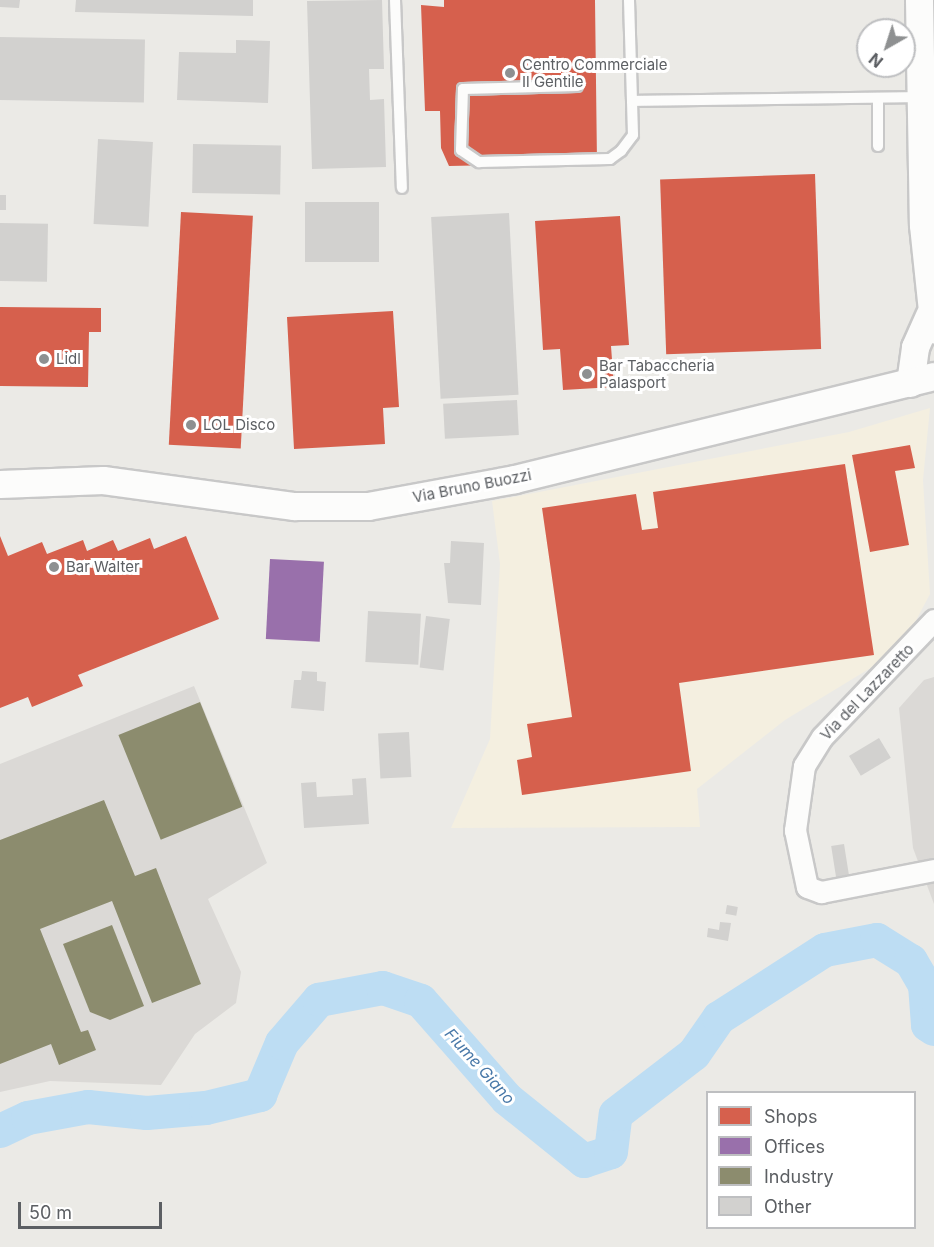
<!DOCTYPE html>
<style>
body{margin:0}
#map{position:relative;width:934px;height:1247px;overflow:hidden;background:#ebeae6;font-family:Inter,sans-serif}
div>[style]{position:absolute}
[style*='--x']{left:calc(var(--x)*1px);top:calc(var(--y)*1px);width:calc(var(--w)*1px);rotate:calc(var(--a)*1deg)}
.commercial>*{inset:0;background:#f4efe0}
.industrial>*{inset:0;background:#dbd9d6}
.shops>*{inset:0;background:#d6604d;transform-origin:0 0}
.offices>*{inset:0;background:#9970ab;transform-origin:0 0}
.industry>*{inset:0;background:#8c8c6e;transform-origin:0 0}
.river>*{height:34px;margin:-17px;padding:0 17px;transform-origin:17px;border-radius:17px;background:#bdddf3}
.building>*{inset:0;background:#d2d1cf;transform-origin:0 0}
.roads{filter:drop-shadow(2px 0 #c8c8c8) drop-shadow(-2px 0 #c8c8c8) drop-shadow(0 2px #c8c8c8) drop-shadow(0 -2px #c8c8c8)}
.service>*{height:10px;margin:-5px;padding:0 5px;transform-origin:5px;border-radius:5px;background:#fcfcfb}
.minor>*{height:21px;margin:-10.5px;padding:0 10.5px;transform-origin:10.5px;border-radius:10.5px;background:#fcfcfb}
.tertiary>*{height:27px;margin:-13.5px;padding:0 13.5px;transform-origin:13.5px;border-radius:13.5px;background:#fcfcfb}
.dots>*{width:16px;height:16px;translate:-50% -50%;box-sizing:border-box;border:3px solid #fff;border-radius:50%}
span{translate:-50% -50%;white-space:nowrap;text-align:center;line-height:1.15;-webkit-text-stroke:6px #fff;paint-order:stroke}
.poi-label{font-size:15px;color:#5c5f63}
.left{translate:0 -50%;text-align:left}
.street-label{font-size:15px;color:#5c5f63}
.water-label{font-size:16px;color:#4878a8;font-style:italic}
.legend{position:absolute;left:706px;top:1091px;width:210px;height:138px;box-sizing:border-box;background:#fff;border:2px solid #bebfc1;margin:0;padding:8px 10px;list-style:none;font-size:18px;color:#5c5f63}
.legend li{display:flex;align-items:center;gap:12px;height:30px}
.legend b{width:30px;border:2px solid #bebfc1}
.north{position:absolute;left:856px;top:18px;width:60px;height:60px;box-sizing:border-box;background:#fff;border:2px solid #bebfc1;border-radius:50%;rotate:219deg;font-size:16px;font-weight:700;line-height:24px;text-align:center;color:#5c5f63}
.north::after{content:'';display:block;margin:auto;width:21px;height:27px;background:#8e9091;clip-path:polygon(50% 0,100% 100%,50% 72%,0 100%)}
.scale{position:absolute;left:18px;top:1202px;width:144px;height:27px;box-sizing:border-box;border:3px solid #5c5f63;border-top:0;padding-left:8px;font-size:18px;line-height:21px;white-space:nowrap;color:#5c5f63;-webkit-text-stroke:4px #fff;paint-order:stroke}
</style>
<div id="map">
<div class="commercial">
<div style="clip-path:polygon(930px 408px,923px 480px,930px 594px,912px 628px,887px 658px,785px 720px,697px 789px,700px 827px,451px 828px,490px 739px,500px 564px,492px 501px,849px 432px)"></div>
</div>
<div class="industrial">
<div style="clip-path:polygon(934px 677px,934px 904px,913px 848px,899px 708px,924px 680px)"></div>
<div style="clip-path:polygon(194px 686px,267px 863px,208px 899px,241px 972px,236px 1003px,195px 1034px,161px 1085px,50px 1081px,0 1092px,0 764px)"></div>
</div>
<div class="shops">
<div style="clip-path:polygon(444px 0,595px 0,597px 163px,449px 166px,441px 148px,440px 111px,425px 111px,421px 5px,444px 7px)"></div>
<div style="left:815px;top:174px;width:175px;height:155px;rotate:88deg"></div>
<div style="left:181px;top:212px;width:72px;height:233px;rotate:3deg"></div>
<div style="clip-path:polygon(620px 216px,629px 345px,611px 346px,614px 387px,563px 390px,560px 349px,543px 350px,535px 221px)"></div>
<div style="clip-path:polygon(0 307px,101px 308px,101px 332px,89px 332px,88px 387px,0 386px)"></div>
<div style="clip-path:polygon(393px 311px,399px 407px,383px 408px,385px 444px,294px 449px,287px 317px)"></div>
<div style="clip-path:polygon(910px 445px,915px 468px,895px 471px,909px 545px,870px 552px,852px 455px)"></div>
<div style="clip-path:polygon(845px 464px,874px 655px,679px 683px,691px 771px,522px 795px,517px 760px,532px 757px,527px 724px,572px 717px,542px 508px,636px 494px,642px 530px,658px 528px,653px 492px)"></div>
<div style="clip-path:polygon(0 536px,8px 556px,42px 542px,47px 554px,83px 540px,87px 551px,113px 540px,118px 551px,150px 538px,154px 549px,186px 536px,219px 619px,78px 675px,83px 686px,32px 707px,28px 697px,0 708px)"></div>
</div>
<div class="offices">
<div style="left:270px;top:559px;width:54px;height:80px;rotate:3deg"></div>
</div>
<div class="industry">
<div style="left:200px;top:702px;width:113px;height:88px;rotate:68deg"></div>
<div style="clip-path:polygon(104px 800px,135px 876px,156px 868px,201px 984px,152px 1003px,112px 901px,40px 929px,81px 1032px,88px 1030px,96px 1050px,59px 1065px,51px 1044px,0 1064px,0 840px)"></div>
<div style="clip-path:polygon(112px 925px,144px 1006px,110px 1020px,90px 1012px,63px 944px)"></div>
</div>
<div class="river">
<div style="--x:0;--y:1131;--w:31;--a:-25"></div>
<div style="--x:28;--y:1118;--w:61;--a:-10.4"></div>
<div style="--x:88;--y:1107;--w:59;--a:5.8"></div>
<div style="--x:147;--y:1113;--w:59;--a:-4.8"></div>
<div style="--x:206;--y:1108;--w:56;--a:-13.5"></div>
<div style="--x:260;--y:1095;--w:56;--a:-67.1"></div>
<div style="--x:282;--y:1043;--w:57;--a:-49.3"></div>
<div style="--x:319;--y:1000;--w:65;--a:-10.6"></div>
<div style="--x:383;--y:988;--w:40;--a:18.9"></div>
<div style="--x:421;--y:1001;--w:130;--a:48.7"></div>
<div style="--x:507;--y:1099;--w:99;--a:38.8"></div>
<div style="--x:584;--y:1161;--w:28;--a:-18"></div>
<div style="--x:611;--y:1152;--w:38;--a:-83"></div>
<div style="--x:616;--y:1114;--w:98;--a:-37.6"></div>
<div style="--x:694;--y:1054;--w:44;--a:-55.2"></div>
<div style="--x:719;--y:1018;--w:126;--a:-32.7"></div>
<div style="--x:825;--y:950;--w:53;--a:-10.9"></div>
<div style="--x:877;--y:940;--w:40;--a:32"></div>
<div style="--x:911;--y:961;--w:28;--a:60"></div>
<div style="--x:925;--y:985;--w:40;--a:85.7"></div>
<div style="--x:928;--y:1025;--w:7;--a:34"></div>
</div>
<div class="building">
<div style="clip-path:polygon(0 0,20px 0,19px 8px,0 7px)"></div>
<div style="clip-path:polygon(76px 0,253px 0,253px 16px,75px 12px)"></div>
<div style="clip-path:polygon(382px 0,384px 69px,369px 69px,370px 100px,384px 99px,386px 167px,312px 169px,307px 1px)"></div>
<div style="left:0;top:37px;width:145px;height:63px;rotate:1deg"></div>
<div style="clip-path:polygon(236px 40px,270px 41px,268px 103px,177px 100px,179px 52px,236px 53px)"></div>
<div style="left:98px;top:139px;width:55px;height:85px;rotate:3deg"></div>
<div style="left:193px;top:144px;width:88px;height:49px;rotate:1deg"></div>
<div style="left:0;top:195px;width:6px;height:15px"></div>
<div style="left:305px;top:202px;width:74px;height:60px"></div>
<div style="left:509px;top:213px;width:182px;height:78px;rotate:87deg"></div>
<div style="left:0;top:223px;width:48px;height:58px;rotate:1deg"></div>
<div style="left:517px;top:400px;width:35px;height:74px;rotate:87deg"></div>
<div style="clip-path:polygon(451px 541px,484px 543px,481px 605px,448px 603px,444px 563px,450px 563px)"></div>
<div style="left:368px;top:611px;width:53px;height:51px;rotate:3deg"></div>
<div style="left:426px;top:616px;width:24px;height:52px;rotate:7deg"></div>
<div style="clip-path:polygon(302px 671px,317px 672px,317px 681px,326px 682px,324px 711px,291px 708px,294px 680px,301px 680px)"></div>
<div style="left:409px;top:732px;width:45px;height:31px;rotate:87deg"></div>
<div style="left:879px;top:738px;width:23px;height:35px;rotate:59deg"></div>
<div style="clip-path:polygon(366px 778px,369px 824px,304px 828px,301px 783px,316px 782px,317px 797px,353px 795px,352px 779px)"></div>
<div style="left:844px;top:844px;width:32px;height:13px;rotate:81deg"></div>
<div style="left:727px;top:905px;width:11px;height:9px;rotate:10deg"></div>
<div style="clip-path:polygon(720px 922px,731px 923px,728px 941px,707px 937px,708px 928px,719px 930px)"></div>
</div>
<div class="roads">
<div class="service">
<div style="--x:395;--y:0;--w:188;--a:87.9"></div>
<div style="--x:577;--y:86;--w:114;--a:178.5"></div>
<div style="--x:463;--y:89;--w:61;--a:91.9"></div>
<div style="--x:461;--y:150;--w:22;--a:34"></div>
<div style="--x:479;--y:162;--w:131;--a:-1.3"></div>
<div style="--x:610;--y:159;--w:14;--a:-36"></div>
<div style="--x:621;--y:151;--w:20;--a:-53"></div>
<div style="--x:633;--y:135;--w:135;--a:-91.7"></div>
<div style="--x:878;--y:98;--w:48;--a:90"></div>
<div style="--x:632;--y:101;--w:287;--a:-0.8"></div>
</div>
<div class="minor">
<div style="--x:934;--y:620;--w:162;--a:133.7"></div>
<div style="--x:822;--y:737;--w:34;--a:122"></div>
<div style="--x:804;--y:766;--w:65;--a:98"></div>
<div style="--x:795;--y:830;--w:58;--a:78.1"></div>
<div style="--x:807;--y:887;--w:15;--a:20"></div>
<div style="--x:821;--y:892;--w:115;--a:-11"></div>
</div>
<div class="tertiary">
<div style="--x:919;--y:0;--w:225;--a:89"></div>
<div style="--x:923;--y:225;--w:105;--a:84"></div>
<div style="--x:910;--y:383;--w:36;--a:-82"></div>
<div style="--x:915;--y:347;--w:35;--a:-66"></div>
<div style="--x:0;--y:484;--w:103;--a:-2.2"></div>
<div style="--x:103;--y:480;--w:193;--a:7.8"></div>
<div style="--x:294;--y:506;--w:74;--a:0"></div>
<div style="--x:368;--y:506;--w:149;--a:-10.4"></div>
<div style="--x:515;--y:479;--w:431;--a:-13.8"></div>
</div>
</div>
<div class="dots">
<div style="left:510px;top:73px;background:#8e9091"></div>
<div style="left:44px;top:359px;background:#8e9091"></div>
<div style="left:587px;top:374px;background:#8e9091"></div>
<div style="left:191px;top:425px;background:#8e9091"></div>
<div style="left:54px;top:567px;background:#8e9091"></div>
</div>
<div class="poi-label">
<span class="left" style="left:522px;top:73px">Centro Commerciale<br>Il Gentile</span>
<span class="left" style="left:56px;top:359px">Lidl</span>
<span class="left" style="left:599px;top:374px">Bar Tabaccheria<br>Palasport</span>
<span class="left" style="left:203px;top:425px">LOL Disco</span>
<span class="left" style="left:66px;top:567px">Bar Walter</span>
</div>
<div class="street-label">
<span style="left:472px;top:486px;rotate:-11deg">Via Bruno Buozzi</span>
<span style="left:867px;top:692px;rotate:-46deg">Via del Lazzaretto</span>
</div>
<div class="water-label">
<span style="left:480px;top:1066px;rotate:48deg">Fiume Giano</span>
</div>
<ul class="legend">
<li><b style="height:16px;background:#d6604d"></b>Shops</li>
<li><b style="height:16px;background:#9970ab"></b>Offices</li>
<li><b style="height:16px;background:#8c8c6e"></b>Industry</li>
<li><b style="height:16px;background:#d2d1cf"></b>Other</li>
</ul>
<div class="north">N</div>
<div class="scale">50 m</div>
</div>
